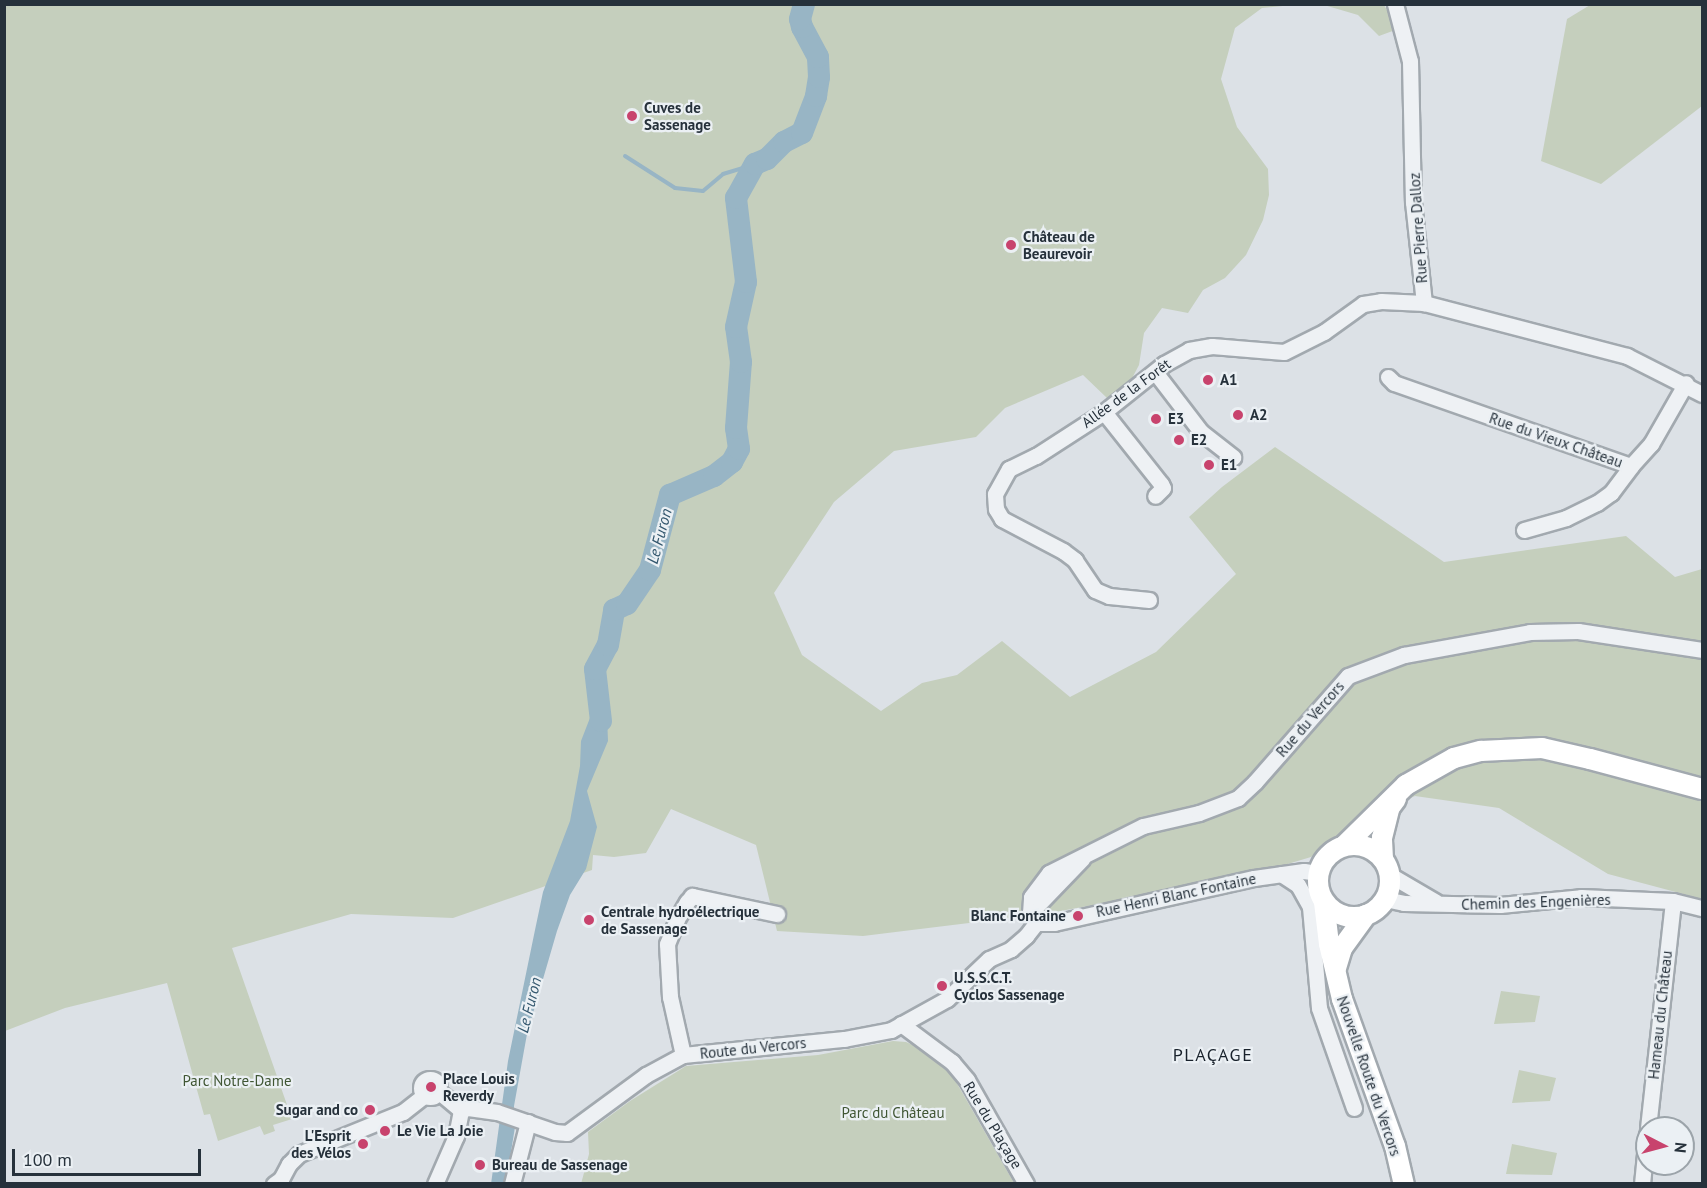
<!DOCTYPE html>
<meta charset="utf-8">
<style>
body{margin:0}
#map{position:relative;width:1707px;height:1188px;overflow:hidden;background:#dce1e6;font-family:"PT Sans",sans-serif}
div>[style]{position:absolute}
[style*='--x']{left:calc(var(--x)*1px);top:calc(var(--y)*1px);width:calc(var(--w)*1px);rotate:calc(var(--a)*1deg)}
.green>*{inset:0;background:#c5cfbd}
.water>*{inset:0;background:#98b5c5}
.stream>*{height:4px;margin:-2px;padding:0 2px;transform-origin:2px;border-radius:2px;background:#98b5c5}
.river>*{height:22px;margin:-11px;padding:0 11px;transform-origin:11px;border-radius:11px;background:#98b5c5}
.roads{filter:drop-shadow(2px 0 #a2a9af) drop-shadow(-2px 0 #a2a9af) drop-shadow(0 2px #a2a9af) drop-shadow(0 -2px #a2a9af)}
.minor>*{height:15px;margin:-7.5px;padding:0 7.5px;transform-origin:7.5px;border-radius:7.5px;background:#eef1f4}
.minor>.ring{margin:-7.5px;padding:0;box-sizing:content-box;background:none;border:15px solid #eef1f4;border-radius:50%}
.major>*{height:20px;margin:-10px;padding:0 10px;transform-origin:10px;border-radius:10px;background:#fff}
.major>.ring{margin:-10px;padding:0;box-sizing:content-box;background:none;border:20px solid #fff;border-radius:50%}
.dots>*{width:16px;height:16px;translate:-50% -50%;box-sizing:border-box;border:3px solid #ebf0f4;border-radius:50%}
span{translate:-50% -50%;white-space:nowrap;text-align:center;line-height:1.15;-webkit-text-stroke:4.5px #ebf0f4;paint-order:stroke}
.poi-label{font-size:15px;color:#26313b;font-weight:700}
.left{translate:0 -50%;text-align:left}
.right{translate:-100% -50%;text-align:right}
.street-label{font-size:15px;color:#26313b}
.park-label{font-size:15px;color:#405634}
.water-label{font-size:16px;color:#32566d;font-style:italic}
.quarter-label{font-size:18px;color:#19222c;letter-spacing:1.5px}
.frame{position:absolute;inset:0;border:6px solid #26313b;pointer-events:none}
.north{position:absolute;left:1635px;top:1116px;width:60px;height:60px;box-sizing:border-box;background:#ebf0f4;border:2px solid #9ca4aa;border-radius:50%;rotate:96deg;font-size:16px;font-weight:700;line-height:24px;text-align:center;color:#26313b}
.north::after{content:'';display:block;margin:auto;width:21px;height:27px;background:#c8436d;clip-path:polygon(50% 0,100% 100%,50% 72%,0 100%)}
.scale{position:absolute;left:12px;top:1149px;width:189px;height:27px;box-sizing:border-box;border:3px solid #26313b;border-top:0;padding-left:8px;font-size:18px;line-height:21px;white-space:nowrap;color:#26313b;-webkit-text-stroke:4px #ebf0f4;paint-order:stroke}
</style>
<div id="map">
<div class="green">
<div style="clip-path:polygon(5px 5px,1293px 5px,1262px 8px,1235px 28px,1221px 79px,1237px 127px,1268px 169px,1269px 195px,1263px 220px,1246px 255px,1225px 278px,1203px 290px,1188px 313px,1162px 308px,1144px 333px,1139px 365px,1128px 386px,1107px 398px,1083px 375px,1005px 408px,976px 437px,894px 451px,834px 502px,774px 593px,802px 655px,881px 711px,922px 683px,957px 675px,1002px 641px,1070px 697px,1156px 652px,1236px 574px,1189px 517px,1222px 487px,1275px 447px,1444px 562px,1626px 536px,1675px 577px,1702px 569px,1702px 899px,1608px 874px,1499px 808px,1415px 796px,1353px 824px,1311px 857px,1244px 877px,1050px 913px,863px 936px,777px 931px,756px 845px,671px 809px,646px 853px,614px 857px,593px 855px,592px 870px,453px 918px,351px 914px,232px 948px,292px 1119px,273px 1125px,275px 1131px,264px 1135px,260px 1126px,218px 1141px,210px 1114px,204px 1115px,167px 983px,65px 1008px,5px 1031px)"></div>
<div style="clip-path:polygon(1324px 5px,1384px 5px,1398px 29px,1379px 36px,1358px 15px)"></div>
<div style="clip-path:polygon(1590px 5px,1702px 5px,1702px 106px,1601px 184px,1541px 161px,1567px 19px)"></div>
<div style="clip-path:polygon(1501px 991px,1540px 996px,1535px 1022px,1494px 1024px)"></div>
<div style="clip-path:polygon(893px 1041px,906px 1042px,933px 1054px,951px 1073px,1014px 1183px,581px 1184px,589px 1154px,588px 1132px,630px 1101px,686px 1066px,818px 1055px)"></div>
<div style="clip-path:polygon(1519px 1070px,1556px 1078px,1550px 1101px,1512px 1103px)"></div>
<div style="clip-path:polygon(1512px 1144px,1557px 1153px,1552px 1175px,1506px 1174px)"></div>
</div>
<div class="water">
<div style="clip-path:polygon(600px 692px,607px 716px,608px 741px,587px 791px,597px 827px,586px 869px,570px 895px,557px 931px,527px 1034px,514px 1106px,515px 1127px,506px 1183px,491px 1184px,508px 1061px,535px 930px,543px 892px,570px 821px,580px 766px,581px 741px)"></div>
</div>
<div class="stream">
<div style="--x:625;--y:156;--w:59;--a:32.6"></div>
<div style="--x:675;--y:188;--w:28;--a:6"></div>
<div style="--x:703;--y:191;--w:26;--a:-40"></div>
<div style="--x:723;--y:174;--w:34;--a:-17"></div>
</div>
<div class="river">
<div style="--x:601;--y:721;--w:52;--a:-96.6"></div>
<div style="--x:595;--y:669;--w:27;--a:-62"></div>
<div style="--x:608;--y:645;--w:36;--a:-80"></div>
<div style="--x:614;--y:610;--w:14;--a:-25"></div>
<div style="--x:627;--y:604;--w:41;--a:-55.9"></div>
<div style="--x:650;--y:570;--w:78;--a:-75.1"></div>
<div style="--x:670;--y:495;--w:48;--a:-23.4"></div>
<div style="--x:714;--y:476;--w:23;--a:-38"></div>
<div style="--x:732;--y:462;--w:15;--a:-62"></div>
<div style="--x:739;--y:449;--w:21;--a:-98"></div>
<div style="--x:736;--y:428;--w:66;--a:-85.7"></div>
<div style="--x:741;--y:362;--w:35;--a:-98"></div>
<div style="--x:736;--y:327;--w:46;--a:-77.5"></div>
<div style="--x:746;--y:282;--w:85;--a:-96.8"></div>
<div style="--x:736;--y:198;--w:39;--a:-61"></div>
<div style="--x:755;--y:164;--w:13;--a:-23"></div>
<div style="--x:767;--y:159;--w:24;--a:-45"></div>
<div style="--x:784;--y:142;--w:20;--a:-27"></div>
<div style="--x:802;--y:133;--w:40;--a:-69"></div>
<div style="--x:816;--y:96;--w:19;--a:-81"></div>
<div style="--x:819;--y:77;--w:20;--a:-93"></div>
<div style="--x:818;--y:57;--w:34;--a:-118"></div>
<div style="--x:802;--y:27;--w:8;--a:-104"></div>
<div style="--x:800;--y:19;--w:16;--a:-75"></div>
</div>
<div class="roads">
<div class="minor">
<div style="--x:1395;--y:4;--w:59;--a:75.3"></div>
<div style="--x:1410;--y:61;--w:141;--a:88.8"></div>
<div style="--x:1413;--y:202;--w:102;--a:83.8"></div>
<div style="--x:1155;--y:372;--w:76;--a:52.5"></div>
<div style="--x:1201;--y:432;--w:41;--a:38"></div>
<div style="--x:1388;--y:377;--w:8;--a:45"></div>
<div style="--x:1394;--y:383;--w:251;--a:19.3"></div>
<div style="--x:1631;--y:466;--w:30;--a:-48"></div>
<div style="--x:1651;--y:444;--w:70;--a:-60.2"></div>
<div style="--x:1104;--y:412;--w:92;--a:51.6"></div>
<div style="--x:1161;--y:484;--w:4;--a:63"></div>
<div style="--x:1163;--y:488;--w:11;--a:135"></div>
<div style="--x:1524;--y:530;--w:44;--a:-15.9"></div>
<div style="--x:1566;--y:518;--w:34;--a:-26"></div>
<div style="--x:1597;--y:503;--w:17;--a:-36"></div>
<div style="--x:1611;--y:493;--w:34;--a:-53"></div>
<div style="--x:1149;--y:600;--w:40;--a:-174.3"></div>
<div style="--x:1109;--y:596;--w:15;--a:-157"></div>
<div style="--x:1095;--y:590;--w:36;--a:-124"></div>
<div style="--x:1075;--y:560;--w:15;--a:-143"></div>
<div style="--x:1063;--y:551;--w:69;--a:-152.3"></div>
<div style="--x:1002;--y:519;--w:12;--a:-121"></div>
<div style="--x:996;--y:509;--w:15;--a:-94"></div>
<div style="--x:995;--y:494;--w:29;--a:-61"></div>
<div style="--x:1009;--y:469;--w:30;--a:-26"></div>
<div style="--x:1036;--y:456;--w:81;--a:-32.9"></div>
<div style="--x:1104;--y:412;--w:77;--a:-38.7"></div>
<div style="--x:1164;--y:364;--w:29;--a:-29"></div>
<div style="--x:1189;--y:350;--w:23;--a:-10"></div>
<div style="--x:1212;--y:346;--w:72;--a:4.8"></div>
<div style="--x:1284;--y:352;--w:45;--a:-26.6"></div>
<div style="--x:1324;--y:332;--w:48;--a:-35.7"></div>
<div style="--x:1363;--y:304;--w:18;--a:-9"></div>
<div style="--x:1381;--y:301;--w:43;--a:2.7"></div>
<div style="--x:1424;--y:303;--w:210;--a:14.6"></div>
<div style="--x:1627;--y:356;--w:84;--a:26.9"></div>
<div style="--x:1281;--y:874;--w:20;--a:33"></div>
<div style="--x:1298;--y:885;--w:25;--a:61"></div>
<div style="--x:1310;--y:907;--w:101;--a:84.9"></div>
<div style="--x:1319;--y:1008;--w:106;--a:70.7"></div>
<div style="--x:1390;--y:875;--w:53;--a:30.4"></div>
<div style="--x:1385;--y:899;--w:19;--a:12"></div>
<div style="--x:1404;--y:903;--w:96;--a:1.2"></div>
<div style="--x:1500;--y:905;--w:81;--a:-5.6"></div>
<div style="--x:1581;--y:897;--w:92;--a:2.5"></div>
<div style="--x:1673;--y:901;--w:30;--a:14"></div>
<div style="--x:1030;--y:913;--w:76;--a:-46.1"></div>
<div style="--x:1036;--y:923;--w:12;--a:-121"></div>
<div style="--x:1030;--y:913;--w:16;--a:-86"></div>
<div style="--x:1031;--y:897;--w:30;--a:-53"></div>
<div style="--x:1049;--y:873;--w:105;--a:-26.6"></div>
<div style="--x:1143;--y:826;--w:57;--a:-13.1"></div>
<div style="--x:1199;--y:813;--w:42;--a:-21"></div>
<div style="--x:1238;--y:798;--w:23;--a:-43"></div>
<div style="--x:1255;--y:782;--w:141;--a:-48.7"></div>
<div style="--x:1348;--y:676;--w:60;--a:-20.6"></div>
<div style="--x:1404;--y:655;--w:128;--a:-10.3"></div>
<div style="--x:1530;--y:632;--w:48;--a:-1.2"></div>
<div style="--x:1578;--y:631;--w:125;--a:8.7"></div>
<div style="--x:1036;--y:923;--w:18;--a:0"></div>
<div style="--x:1054;--y:923;--w:205;--a:-12.7"></div>
<div style="--x:1254;--y:878;--w:50;--a:-8"></div>
<div style="--x:1304;--y:871;--w:14;--a:8"></div>
<div style="--x:901;--y:1024;--w:64;--a:36.7"></div>
<div style="--x:952;--y:1062;--w:23;--a:50"></div>
<div style="--x:967;--y:1080;--w:120;--a:60.4"></div>
<div style="--x:683;--y:1055;--w:59;--a:-102.6"></div>
<div style="--x:670;--y:997;--w:53;--a:-93.2"></div>
<div style="--x:667;--y:944;--w:27;--a:-68"></div>
<div style="--x:677;--y:919;--w:20;--a:-60"></div>
<div style="--x:687;--y:902;--w:8;--a:-50"></div>
<div style="--x:692;--y:896;--w:87;--a:12"></div>
<div class="ring" style="left:421px;top:1079px;width:3px;height:3px"></div>
<div style="--x:438;--y:1091;--w:30;--a:40"></div>
<div style="--x:461;--y:1110;--w:7;--a:-16"></div>
<div style="--x:468;--y:1108;--w:29;--a:8"></div>
<div style="--x:497;--y:1112;--w:61;--a:19"></div>
<div style="--x:555;--y:1132;--w:12;--a:5"></div>
<div style="--x:567;--y:1133;--w:98;--a:-36.3"></div>
<div style="--x:646;--y:1075;--w:42;--a:-28.4"></div>
<div style="--x:683;--y:1055;--w:162;--a:-5.7"></div>
<div style="--x:844;--y:1039;--w:48;--a:-10.8"></div>
<div style="--x:891;--y:1030;--w:64;--a:-29"></div>
<div style="--x:947;--y:999;--w:58;--a:-43.6"></div>
<div style="--x:989;--y:959;--w:24;--a:-24"></div>
<div style="--x:1011;--y:949;--w:20;--a:-41"></div>
<div style="--x:1026;--y:936;--w:16;--a:-52"></div>
<div style="--x:1648;--y:1128;--w:228;--a:-83.7"></div>
<div style="--x:274;--y:1184;--w:9;--a:-36"></div>
<div style="--x:281;--y:1179;--w:17;--a:-62"></div>
<div style="--x:289;--y:1164;--w:14;--a:-45"></div>
<div style="--x:299;--y:1154;--w:112;--a:-22"></div>
<div style="--x:403;--y:1112;--w:28;--a:-38"></div>
<div style="--x:435;--y:1184;--w:52;--a:-66.4"></div>
<div style="--x:456;--y:1136;--w:26;--a:-79"></div>
<div style="--x:512;--y:1184;--w:64;--a:-75.5"></div>
<div style="--x:1642;--y:1184;--w:50;--a:-84.3"></div>
</div>
<div class="major">
<div style="--x:1345;--y:845;--w:86;--a:-44.5"></div>
<div style="--x:1406;--y:785;--w:55;--a:-29.4"></div>
<div style="--x:1454;--y:758;--w:28;--a:-15"></div>
<div style="--x:1481;--y:751;--w:61;--a:-2.8"></div>
<div style="--x:1542;--y:748;--w:49;--a:12.9"></div>
<div style="--x:1590;--y:759;--w:116;--a:15"></div>
<div class="ring" style="left:1318px;top:845px;width:52px;height:52px"></div>
<div style="--x:1383;--y:859;--w:21;--a:-93"></div>
<div style="--x:1382;--y:838;--w:32;--a:-76"></div>
<div style="--x:1390;--y:807;--w:10;--a:-53"></div>
<div style="--x:1324;--y:902;--w:42;--a:83.2"></div>
<div style="--x:1329;--y:944;--w:57;--a:76.7"></div>
<div style="--x:1342;--y:999;--w:156;--a:70.2"></div>
<div style="--x:1395;--y:1146;--w:39;--a:77"></div>
<div style="--x:1336;--y:968;--w:21;--a:-73"></div>
<div style="--x:1342;--y:948;--w:41;--a:-54"></div>
</div>
</div>
<div class="dots">
<div style="left:632px;top:116px;background:#c8436d"></div>
<div style="left:1011px;top:245px;background:#c8436d"></div>
<div style="left:1208px;top:380px;background:#c8436d"></div>
<div style="left:1238px;top:415px;background:#c8436d"></div>
<div style="left:1156px;top:419px;background:#c8436d"></div>
<div style="left:1179px;top:440px;background:#c8436d"></div>
<div style="left:1209px;top:465px;background:#c8436d"></div>
<div style="left:1078px;top:916px;background:#c8436d"></div>
<div style="left:589px;top:920px;background:#c8436d"></div>
<div style="left:942px;top:986px;background:#c8436d"></div>
<div style="left:431px;top:1087px;background:#c8436d"></div>
<div style="left:370px;top:1110px;background:#c8436d"></div>
<div style="left:385px;top:1131px;background:#c8436d"></div>
<div style="left:363px;top:1144px;background:#c8436d"></div>
<div style="left:480px;top:1165px;background:#c8436d"></div>
</div>
<div class="poi-label">
<span class="left" style="left:644px;top:116px">Cuves de<br>Sassenage</span>
<span class="left" style="left:1023px;top:245px">Château de<br>Beaurevoir</span>
<span class="left" style="left:1220px;top:380px">A1</span>
<span class="left" style="left:1250px;top:415px">A2</span>
<span class="left" style="left:1168px;top:419px">E3</span>
<span class="left" style="left:1191px;top:440px">E2</span>
<span class="left" style="left:1221px;top:465px">E1</span>
<span class="left" style="left:601px;top:920px">Centrale hydroélectrique<br>de Sassenage</span>
<span class="right" style="left:1066px;top:916px">Blanc Fontaine</span>
<span class="left" style="left:954px;top:986px">U.S.S.C.T.<br>Cyclos Sassenage</span>
<span class="left" style="left:443px;top:1087px">Place Louis<br>Reverdy</span>
<span class="right" style="left:358px;top:1110px">Sugar and co</span>
<span class="left" style="left:397px;top:1131px">Le Vie La Joie</span>
<span class="right" style="left:351px;top:1144px">L'Esprit<br>des Vélos</span>
<span class="left" style="left:492px;top:1165px">Bureau de Sassenage</span>
</div>
<div class="street-label">
<span style="left:1418px;top:228px;rotate:-94deg">Rue Pierre Dalloz</span>
<span style="left:1126px;top:393px;rotate:-36deg">Allée de la Forêt</span>
<span style="left:1556px;top:440px;rotate:19deg">Rue du Vieux Château</span>
<span style="left:1310px;top:719px;rotate:-49deg">Rue du Vercors</span>
<span style="left:1176px;top:895px;rotate:-12deg">Rue Henri Blanc Fontaine</span>
<span style="left:1536px;top:902px;rotate:-2deg">Chemin des Engenières</span>
<span style="left:1660px;top:1015px;rotate:-84deg">Hameau du Château</span>
<span style="left:753px;top:1048px;rotate:-6deg">Route du Vercors</span>
<span style="left:1369px;top:1076px;rotate:71deg">Nouvelle Route du Vercors</span>
<span style="left:993px;top:1125px;rotate:59deg">Rue du Plaçage</span>
</div>
<div class="park-label">
<span style="left:237px;top:1081px">Parc Notre-Dame</span>
<span style="left:893px;top:1113px">Parc du Château</span>
</div>
<div class="water-label">
<span style="left:659px;top:536px;rotate:-75deg">Le Furon</span>
<span style="left:529px;top:1005px;rotate:-76deg">Le Furon</span>
</div>
<div class="quarter-label">
<span style="left:1213px;top:1055px">PLAÇAGE</span>
</div>
<div class="frame"></div>
<div class="north">N</div>
<div class="scale">100 m</div>
</div>
